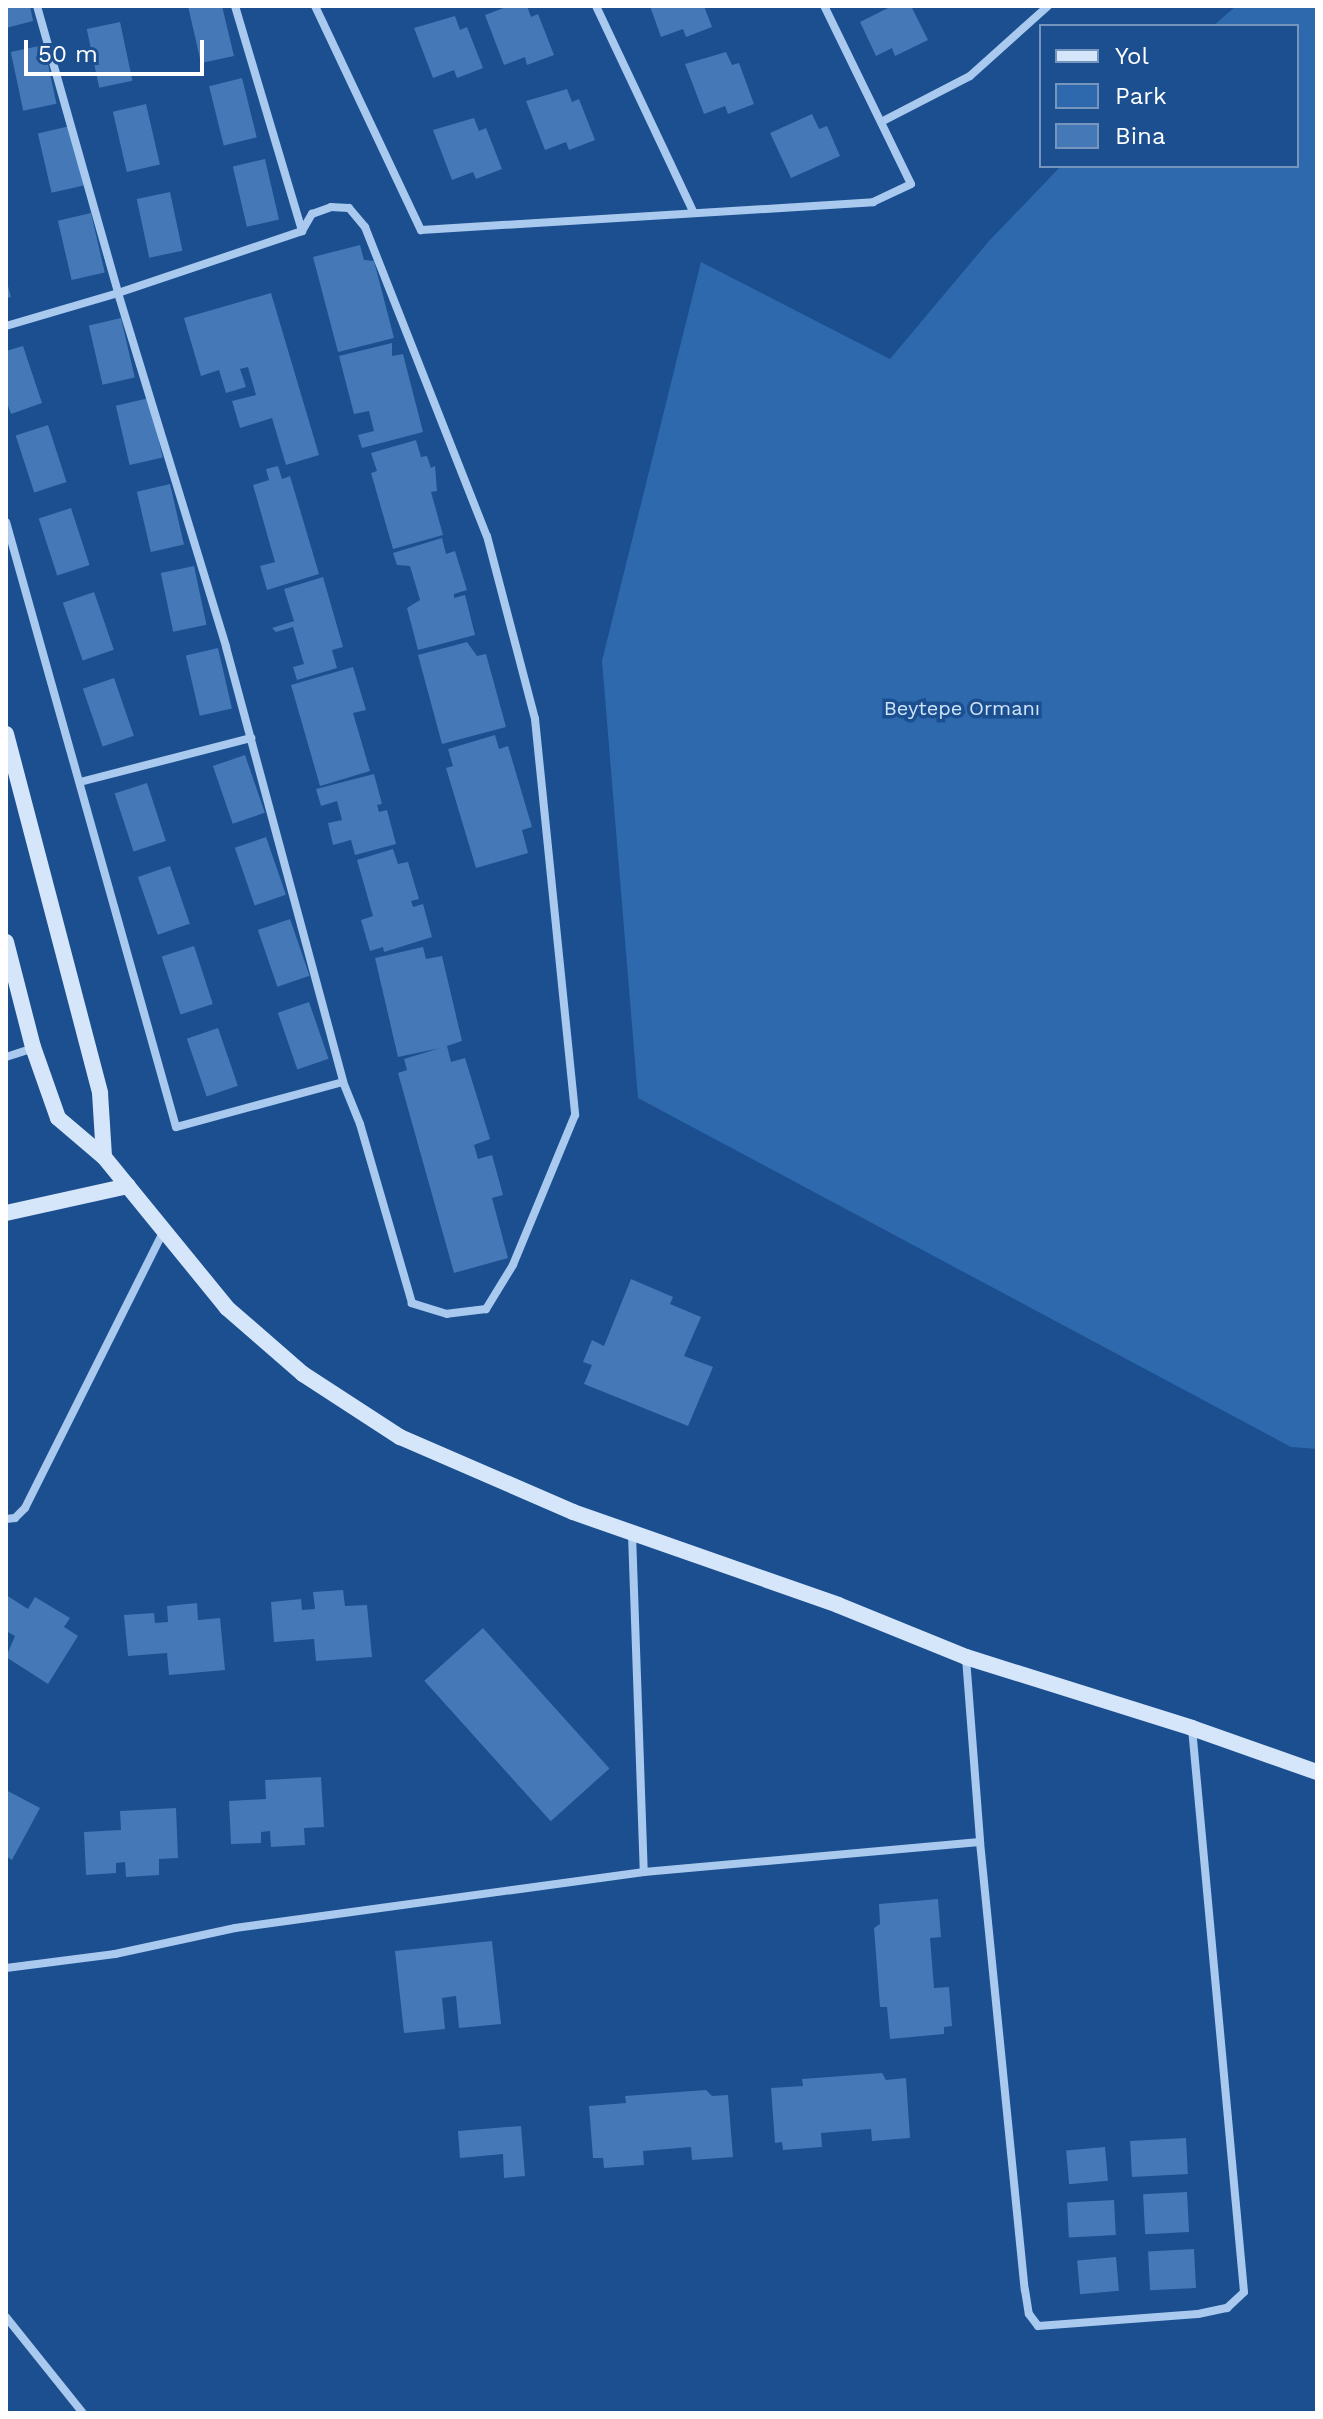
<!DOCTYPE html>
<meta charset="utf-8">
<style>
body{margin:0}
#map{position:relative;width:1323px;height:2419px;overflow:hidden;background:#1b4f8f;font-family:"Work Sans",sans-serif}
div>[style]{position:absolute}
[style*='--x']{left:calc(var(--x)*1px);top:calc(var(--y)*1px);width:calc(var(--w)*1px);rotate:calc(var(--a)*1deg)}
.green>*{inset:0;background:#2e69ad}
.building>*{inset:0;background:#4478b7;transform-origin:0 0}
.street>*{height:8px;margin:-4px;padding:0 4px;transform-origin:4px;border-radius:4px;background:#a9c9ee}
.secondary>*{height:16px;margin:-8px;padding:0 8px;transform-origin:8px;border-radius:8px;background:#d6e6fa}
span{translate:-50% -50%;white-space:nowrap;text-align:center;line-height:1.15;-webkit-text-stroke:7px #1b4f8f;paint-order:stroke}
.park-label{font-size:20px;color:#cfe3fa}
.frame{position:absolute;inset:0;border:8px solid #fff;pointer-events:none}
.legend{position:absolute;left:1039px;top:24px;width:260px;height:144px;box-sizing:border-box;background:#1b4f8f;border:2px solid #7695bc;margin:0;padding:10px 14px;list-style:none;font-size:24px;color:#fff}
.legend li{display:flex;align-items:center;gap:16px;height:40px}
.legend b{width:40px;border:2px solid #7695bc}
.scale{position:absolute;left:24px;top:40px;width:180px;height:36px;box-sizing:border-box;border:4px solid #fff;border-top:0;padding-left:10px;font-size:24px;line-height:28px;white-space:nowrap;color:#fff;-webkit-text-stroke:6px #1b4f8f;paint-order:stroke}
</style>
<div id="map">
<div class="green">
<div style="clip-path:polygon(1236px 6px,1317px 6px,1317px 1449px,1291px 1447px,638px 1098px,602px 661px,701px 262px,890px 359px,989px 241px,1061px 166px,1297px 166px,1297px 26px,1213px 26px)"></div>
</div>
<div class="building">
<div style="clip-path:polygon(6px 6px,30px 6px,33px 21px,6px 28px)"></div>
<div style="clip-path:polygon(188px 6px,222px 6px,234px 56px,201px 63px)"></div>
<div style="clip-path:polygon(509px 6px,527px 6px,531px 17px,538px 14px,554px 55px,527px 65px,525px 57px,504px 65px,485px 15px)"></div>
<div style="clip-path:polygon(650px 6px,704px 6px,712px 27px,686px 37px,683px 29px,661px 37px)"></div>
<div style="clip-path:polygon(892px 6px,911px 6px,928px 40px,895px 56px,892px 48px,876px 56px,860px 22px)"></div>
<div style="clip-path:polygon(455px 16px,460px 30px,467px 27px,483px 68px,457px 78px,454px 70px,433px 78px,414px 28px)"></div>
<div style="left:120px;top:22px;width:60px;height:34px;rotate:78deg"></div>
<div style="left:44px;top:45px;width:60px;height:34px;rotate:78deg"></div>
<div style="clip-path:polygon(726px 52px,732px 65px,739px 63px,754px 104px,728px 114px,725px 106px,704px 114px,685px 64px)"></div>
<div style="left:242px;top:78px;width:61px;height:34px;rotate:76deg"></div>
<div style="clip-path:polygon(567px 89px,572px 102px,579px 99px,595px 140px,569px 150px,566px 142px,545px 150px,526px 101px)"></div>
<div style="left:146px;top:104px;width:62px;height:34px;rotate:77deg"></div>
<div style="clip-path:polygon(812px 114px,819px 129px,827px 126px,840px 156px,791px 178px,770px 133px)"></div>
<div style="clip-path:polygon(474px 118px,479px 131px,486px 128px,502px 169px,476px 179px,473px 172px,452px 180px,433px 130px)"></div>
<div style="left:70px;top:126px;width:61px;height:33px;rotate:77deg"></div>
<div style="left:265px;top:159px;width:62px;height:33px;rotate:77deg"></div>
<div style="left:170px;top:192px;width:60px;height:34px;rotate:78deg"></div>
<div style="left:91px;top:213px;width:61px;height:34px;rotate:77deg"></div>
<div style="clip-path:polygon(360px 245px,364px 260px,374px 261px,394px 338px,338px 352px,313px 257px)"></div>
<div style="clip-path:polygon(6px 279px,11px 297px,6px 298px)"></div>
<div style="clip-path:polygon(271px 293px,319px 455px,286px 465px,272px 418px,240px 428px,232px 401px,256px 395px,248px 367px,240px 369px,246px 387px,226px 393px,219px 370px,201px 376px,184px 318px)"></div>
<div style="left:121px;top:318px;width:61px;height:33px;rotate:77deg"></div>
<div style="clip-path:polygon(392px 343px,392px 356px,403px 354px,423px 432px,362px 448px,358px 435px,374px 431px,369px 411px,354px 414px,339px 356px)"></div>
<div style="clip-path:polygon(23px 346px,42px 403px,11px 414px,6px 400px,6px 351px)"></div>
<div style="left:149px;top:398px;width:61px;height:34px;rotate:77deg"></div>
<div style="left:48px;top:425px;width:60px;height:34px;rotate:72deg"></div>
<div style="clip-path:polygon(416px 440px,421px 457px,427px 456px,431px 468px,435px 466px,437px 491px,431px 492px,443px 535px,393px 549px,371px 473px,377px 471px,371px 453px)"></div>
<div style="clip-path:polygon(278px 466px,282px 479px,290px 476px,319px 574px,267px 590px,260px 566px,275px 562px,253px 485px,269px 480px,266px 469px)"></div>
<div style="left:170px;top:484px;width:62px;height:34px;rotate:77deg"></div>
<div style="left:71px;top:508px;width:60px;height:34px;rotate:72deg"></div>
<div style="clip-path:polygon(442px 538px,446px 554px,455px 551px,467px 590px,454px 594px,454px 598px,465px 595px,475px 635px,418px 650px,407px 608px,420px 600px,410px 566px,397px 565px,393px 553px)"></div>
<div style="left:194px;top:566px;width:60px;height:34px;rotate:78deg"></div>
<div style="clip-path:polygon(323px 577px,343px 647px,332px 650px,337px 668px,297px 680px,293px 667px,304px 664px,293px 627px,276px 632px,272px 628px,294px 621px,284px 589px)"></div>
<div style="left:94px;top:592px;width:61px;height:33px;rotate:71deg"></div>
<div style="clip-path:polygon(467px 642px,477px 656px,486px 654px,506px 727px,442px 744px,418px 655px)"></div>
<div style="left:218px;top:648px;width:62px;height:33px;rotate:77deg"></div>
<div style="clip-path:polygon(353px 667px,366px 710px,353px 713px,370px 771px,320px 786px,291px 685px)"></div>
<div style="left:114px;top:678px;width:61px;height:33px;rotate:71deg"></div>
<div style="clip-path:polygon(495px 735px,499px 749px,508px 746px,532px 827px,522px 830px,528px 853px,476px 868px,446px 768px,453px 766px,448px 749px)"></div>
<div style="left:245px;top:755px;width:61px;height:34px;rotate:71deg"></div>
<div style="clip-path:polygon(374px 774px,382px 804px,377px 805px,379px 812px,387px 810px,396px 844px,355px 855px,351px 840px,333px 845px,328px 823px,342px 820px,337px 801px,321px 806px,316px 789px)"></div>
<div style="left:147px;top:783px;width:61px;height:34px;rotate:72deg"></div>
<div style="left:266px;top:837px;width:61px;height:33px;rotate:71deg"></div>
<div style="clip-path:polygon(393px 849px,398px 864px,408px 862px,419px 899px,411px 901px,413px 907px,423px 904px,432px 937px,384px 952px,383px 947px,370px 951px,361px 920px,373px 916px,357px 860px)"></div>
<div style="left:170px;top:866px;width:61px;height:34px;rotate:71deg"></div>
<div style="left:290px;top:919px;width:60px;height:34px;rotate:71deg"></div>
<div style="left:194px;top:946px;width:61px;height:34px;rotate:72deg"></div>
<div style="clip-path:polygon(423px 947px,426px 959px,442px 956px,462px 1041px,447px 1046px,451px 1062px,465px 1058px,490px 1139px,474px 1145px,478px 1159px,492px 1155px,503px 1195px,492px 1198px,508px 1258px,454px 1273px,398px 1073px,407px 1070px,404px 1059px,440px 1048px,398px 1057px,375px 958px)"></div>
<div style="left:309px;top:1002px;width:60px;height:33px;rotate:71deg"></div>
<div style="left:218px;top:1028px;width:61px;height:33px;rotate:71deg"></div>
<div style="clip-path:polygon(631px 1279px,673px 1297px,670px 1304px,701px 1317px,684px 1356px,713px 1367px,688px 1426px,584px 1384px,592px 1365px,583px 1362px,592px 1340px,604px 1346px)"></div>
<div style="clip-path:polygon(343px 1590px,345px 1606px,367px 1605px,372px 1657px,316px 1661px,314px 1639px,274px 1642px,271px 1602px,301px 1599px,302px 1610px,315px 1609px,313px 1592px)"></div>
<div style="clip-path:polygon(6px 1595px,28px 1609px,35px 1597px,70px 1618px,64px 1627px,78px 1636px,48px 1684px,6px 1657px,15px 1636px,6px 1631px)"></div>
<div style="clip-path:polygon(197px 1603px,198px 1620px,220px 1618px,225px 1670px,169px 1675px,167px 1653px,128px 1656px,124px 1615px,154px 1613px,155px 1623px,168px 1622px,167px 1606px)"></div>
<div style="left:483px;top:1628px;width:189px;height:79px;rotate:48deg"></div>
<div style="clip-path:polygon(321px 1777px,324px 1827px,304px 1828px,305px 1845px,271px 1847px,270px 1831px,261px 1832px,261px 1843px,231px 1844px,229px 1801px,266px 1799px,265px 1780px)"></div>
<div style="clip-path:polygon(6px 1790px,40px 1808px,12px 1860px,6px 1856px)"></div>
<div style="clip-path:polygon(176px 1808px,178px 1858px,159px 1859px,159px 1875px,126px 1877px,125px 1862px,116px 1863px,116px 1873px,86px 1875px,84px 1832px,121px 1830px,120px 1811px)"></div>
<div style="clip-path:polygon(938px 1899px,941px 1937px,930px 1938px,934px 1988px,949px 1987px,952px 2026px,944px 2027px,944px 2034px,890px 2039px,887px 2007px,880px 2007px,874px 1928px,880px 1924px,879px 1904px)"></div>
<div style="clip-path:polygon(492px 1941px,501px 2024px,459px 2028px,456px 1996px,442px 1998px,445px 2029px,404px 2033px,395px 1951px)"></div>
<div style="clip-path:polygon(882px 2073px,886px 2080px,906px 2078px,910px 2138px,872px 2141px,871px 2129px,821px 2133px,822px 2147px,783px 2150px,782px 2142px,775px 2143px,771px 2088px,803px 2086px,802px 2079px)"></div>
<div style="clip-path:polygon(706px 2090px,712px 2096px,728px 2095px,733px 2157px,692px 2160px,691px 2147px,643px 2151px,644px 2165px,604px 2168px,603px 2158px,593px 2158px,589px 2106px,626px 2103px,625px 2096px)"></div>
<div style="clip-path:polygon(521px 2126px,525px 2176px,504px 2178px,503px 2154px,460px 2158px,458px 2131px)"></div>
<div style="left:1186px;top:2138px;width:36px;height:56px;rotate:87deg"></div>
<div style="left:1105px;top:2147px;width:34px;height:39px;rotate:85deg"></div>
<div style="left:1187px;top:2192px;width:40px;height:44px;rotate:87deg"></div>
<div style="left:1114px;top:2200px;width:35px;height:47px;rotate:87deg"></div>
<div style="left:1194px;top:2249px;width:39px;height:46px;rotate:87deg"></div>
<div style="left:1116px;top:2257px;width:34px;height:39px;rotate:85deg"></div>
</div>
<div class="street">
<div style="--x:37;--y:6;--w:298;--a:74.2"></div>
<div style="--x:118;--y:293;--w:370;--a:73"></div>
<div style="--x:226;--y:647;--w:450;--a:74.9"></div>
<div style="--x:235;--y:6;--w:235;--a:73.4"></div>
<div style="--x:315;--y:6;--w:248;--a:64.7"></div>
<div style="--x:421;--y:230;--w:453;--a:-3.5"></div>
<div style="--x:873;--y:202;--w:42;--a:-25.3"></div>
<div style="--x:911;--y:184;--w:198;--a:-116"></div>
<div style="--x:596;--y:6;--w:227;--a:64.7"></div>
<div style="--x:881;--y:122;--w:100;--a:-27.3"></div>
<div style="--x:970;--y:76;--w:105;--a:-41.9"></div>
<div style="--x:6;--y:326;--w:117;--a:-16.4"></div>
<div style="--x:118;--y:293;--w:194;--a:-18.6"></div>
<div style="--x:302;--y:231;--w:20;--a:-60"></div>
<div style="--x:312;--y:214;--w:20;--a:-20"></div>
<div style="--x:331;--y:207;--w:18;--a:3"></div>
<div style="--x:349;--y:208;--w:25;--a:50"></div>
<div style="--x:365;--y:227;--w:332;--a:68.5"></div>
<div style="--x:487;--y:536;--w:189;--a:75.3"></div>
<div style="--x:535;--y:719;--w:398;--a:84.2"></div>
<div style="--x:575;--y:1115;--w:162;--a:112.5"></div>
<div style="--x:513;--y:1265;--w:52;--a:121.5"></div>
<div style="--x:486;--y:1309;--w:39;--a:173"></div>
<div style="--x:447;--y:1314;--w:37;--a:-163"></div>
<div style="--x:412;--y:1303;--w:186;--a:-106.2"></div>
<div style="--x:360;--y:1124;--w:45;--a:-112"></div>
<div style="--x:343;--y:1082;--w:173;--a:164.9"></div>
<div style="--x:176;--y:1127;--w:628;--a:-105.69"></div>
<div style="--x:80;--y:782;--w:177;--a:-14.4"></div>
<div style="--x:6;--y:1057;--w:28;--a:-18"></div>
<div style="--x:6;--y:1519;--w:9;--a:-6"></div>
<div style="--x:15;--y:1518;--w:14;--a:-45"></div>
<div style="--x:25;--y:1508;--w:310;--a:-63.4"></div>
<div style="--x:632;--y:1534;--w:338;--a:88"></div>
<div style="--x:966;--y:1658;--w:185;--a:85.6"></div>
<div style="--x:980;--y:1842;--w:450;--a:84.3"></div>
<div style="--x:1025;--y:2290;--w:24;--a:81"></div>
<div style="--x:1029;--y:2314;--w:15;--a:53"></div>
<div style="--x:1038;--y:2326;--w:160;--a:-4.3"></div>
<div style="--x:1198;--y:2314;--w:30;--a:-12"></div>
<div style="--x:1227;--y:2308;--w:23;--a:-43"></div>
<div style="--x:1244;--y:2292;--w:566;--a:-95.27"></div>
<div style="--x:6;--y:1968;--w:110;--a:-7.3"></div>
<div style="--x:115;--y:1954;--w:123;--a:-12.2"></div>
<div style="--x:235;--y:1928;--w:413;--a:-7.8"></div>
<div style="--x:644;--y:1872;--w:337;--a:-5.1"></div>
<div style="--x:6;--y:2317;--w:123;--a:51.3"></div>
</div>
<div class="secondary">
<div style="--x:6;--y:734;--w:371;--a:75.3"></div>
<div style="--x:100;--y:1093;--w:64;--a:86.4"></div>
<div style="--x:6;--y:942;--w:108;--a:75.6"></div>
<div style="--x:33;--y:1047;--w:75;--a:70.6"></div>
<div style="--x:58;--y:1118;--w:60;--a:40.3"></div>
<div style="--x:104;--y:1157;--w:195;--a:50.8"></div>
<div style="--x:227;--y:1308;--w:101;--a:41"></div>
<div style="--x:303;--y:1374;--w:116;--a:33"></div>
<div style="--x:400;--y:1437;--w:189;--a:23.4"></div>
<div style="--x:573;--y:1512;--w:281;--a:19.3"></div>
<div style="--x:838;--y:1605;--w:138;--a:22.1"></div>
<div style="--x:966;--y:1657;--w:237;--a:17.4"></div>
<div style="--x:1192;--y:1728;--w:133;--a:19.4"></div>
<div style="--x:6;--y:1213;--w:125;--a:-12.5"></div>
</div>
<div class="park-label">
<span style="left:962px;top:708px">Beytepe Ormanı</span>
</div>
<div class="frame"></div>
<ul class="legend">
<li><b style="height:10px;background:#d6e6fa"></b>Yol</li>
<li><b style="height:22px;background:#2e69ad"></b>Park</li>
<li><b style="height:22px;background:#4478b7"></b>Bina</li>
</ul>
<div class="scale">50 m</div>
</div>
